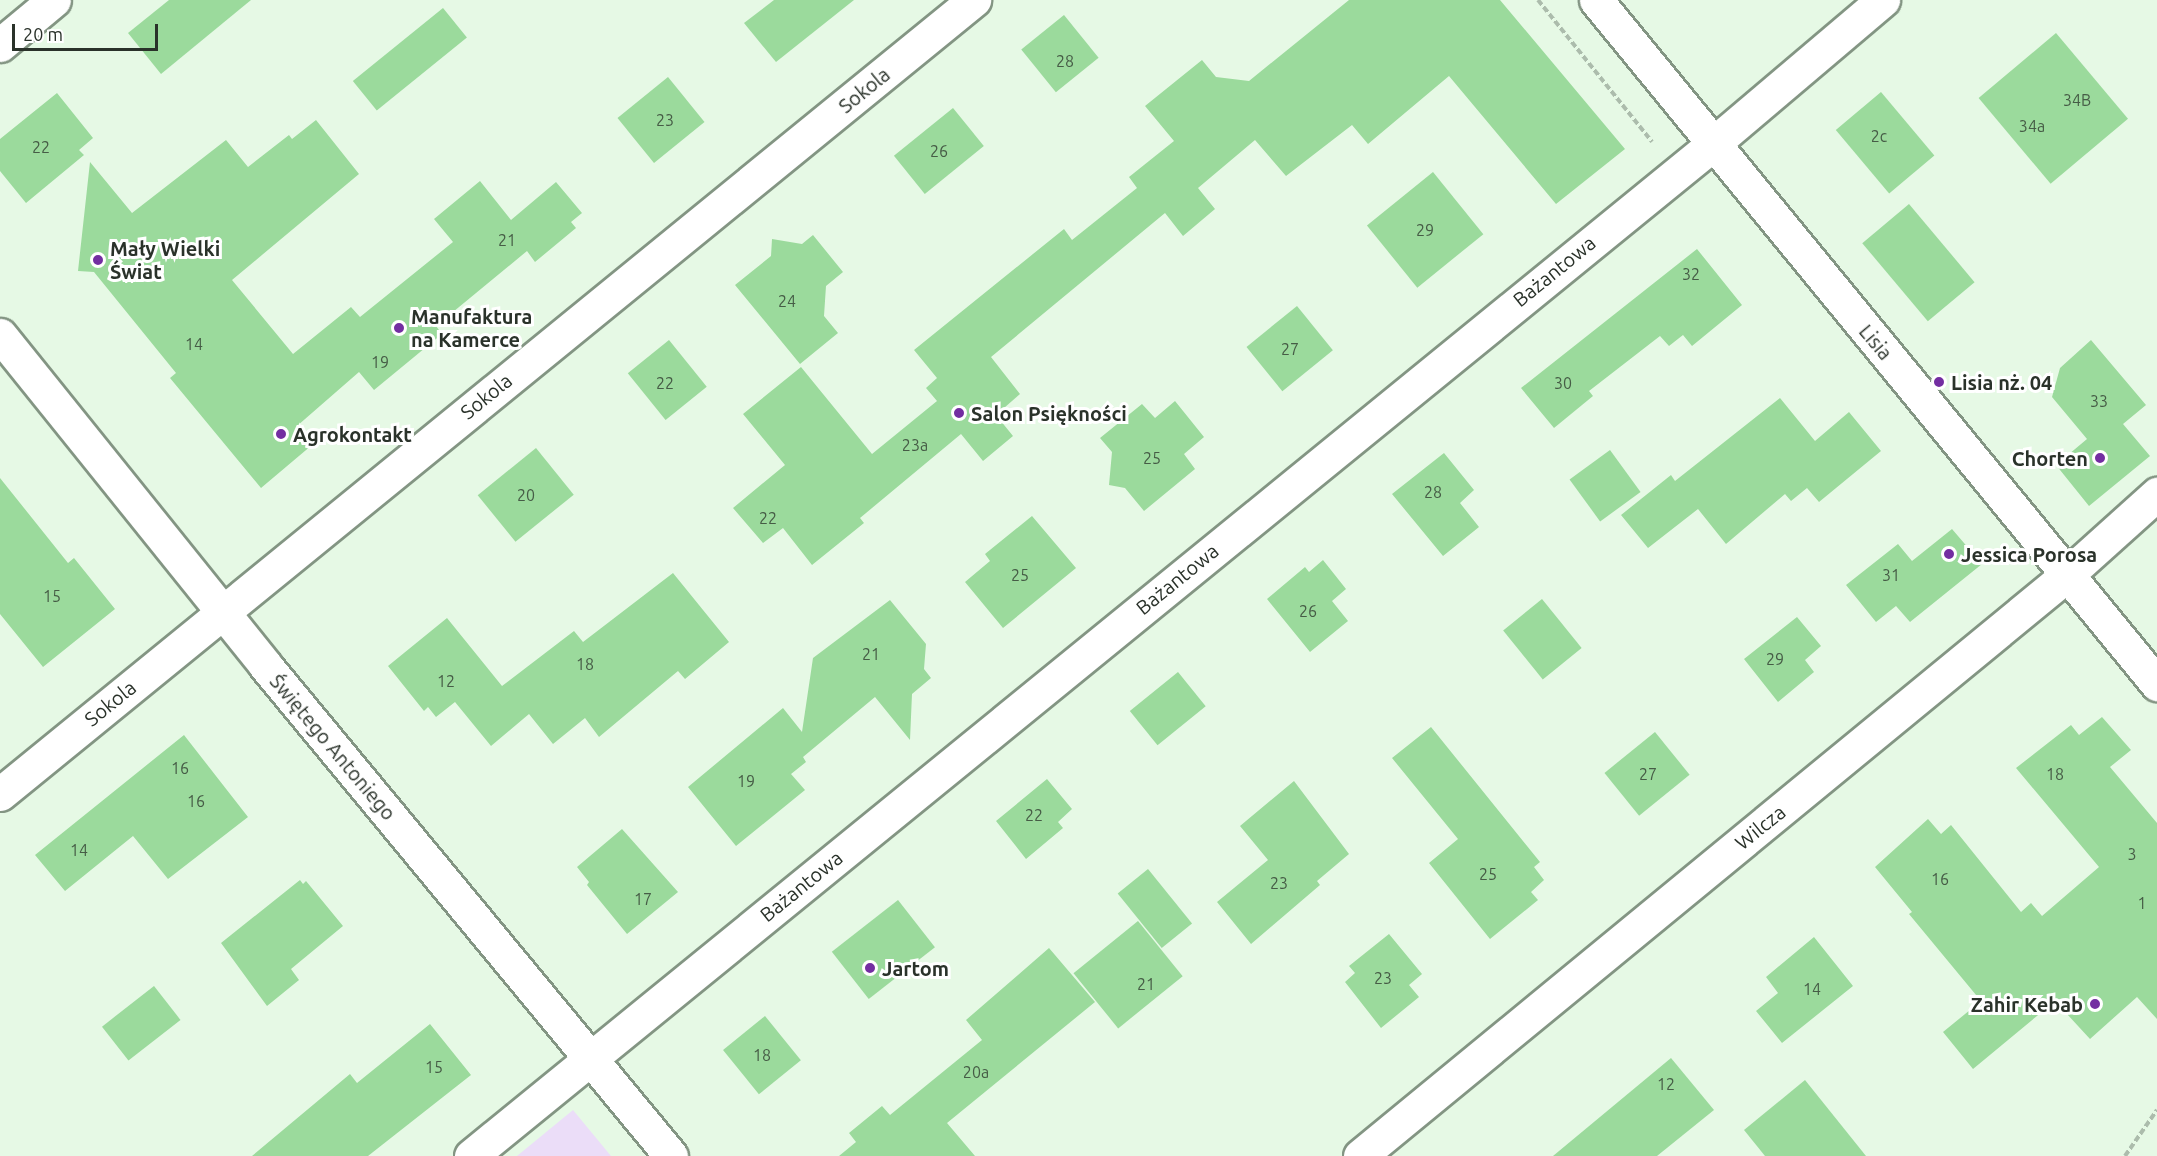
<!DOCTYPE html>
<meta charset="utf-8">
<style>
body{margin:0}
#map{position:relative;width:2157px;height:1156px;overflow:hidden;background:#e6f9e5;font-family:Ubuntu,sans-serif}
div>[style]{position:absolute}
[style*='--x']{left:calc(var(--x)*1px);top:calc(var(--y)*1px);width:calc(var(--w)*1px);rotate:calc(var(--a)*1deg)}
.green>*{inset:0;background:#ebddf8}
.building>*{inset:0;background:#9bda9c;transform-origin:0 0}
.path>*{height:4px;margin-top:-2px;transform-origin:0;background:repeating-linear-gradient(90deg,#acbcac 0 6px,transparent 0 9px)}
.roads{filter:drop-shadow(2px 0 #839583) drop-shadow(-2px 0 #839583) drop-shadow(0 2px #839583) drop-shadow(0 -2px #839583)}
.street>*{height:33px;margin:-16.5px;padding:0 16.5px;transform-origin:16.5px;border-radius:16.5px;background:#fff}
.dots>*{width:16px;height:16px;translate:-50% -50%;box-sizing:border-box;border:3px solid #fff;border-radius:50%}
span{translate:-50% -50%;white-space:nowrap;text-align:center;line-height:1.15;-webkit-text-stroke:6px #fff;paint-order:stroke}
.number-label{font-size:16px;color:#465c46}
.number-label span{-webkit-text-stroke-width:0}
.street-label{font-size:20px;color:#2a322a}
.poi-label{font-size:20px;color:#2a322a;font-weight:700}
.left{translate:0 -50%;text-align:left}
.right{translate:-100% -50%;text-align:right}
.scale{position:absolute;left:12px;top:24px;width:146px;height:27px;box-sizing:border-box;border:3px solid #2a322a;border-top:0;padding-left:8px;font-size:18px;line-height:21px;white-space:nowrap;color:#2a322a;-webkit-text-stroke:4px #fff;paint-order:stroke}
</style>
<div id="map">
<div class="green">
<div style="clip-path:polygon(573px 1110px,611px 1156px,517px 1156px)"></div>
</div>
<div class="building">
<div style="clip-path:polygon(169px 0,251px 0,161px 74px,128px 33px)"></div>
<div style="clip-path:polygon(774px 0,854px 0,776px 62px,744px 23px)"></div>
<div style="clip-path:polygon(1349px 0,1500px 0,1625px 149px,1556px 204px,1449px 76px,1368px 144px,1352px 125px,1286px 176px,1255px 140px,1198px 188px,1215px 209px,1183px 236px,1165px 213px,991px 357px,1020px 394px,996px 415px,1013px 436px,983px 461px,961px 434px,860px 518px,864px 523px,812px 565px,783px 528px,763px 543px,733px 508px,785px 465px,743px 414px,801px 367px,872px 454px,937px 401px,926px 388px,937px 378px,914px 350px,1064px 229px,1072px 240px,1137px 188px,1129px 177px,1174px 141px,1145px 106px,1202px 60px,1216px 77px,1249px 81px)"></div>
<div style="left:443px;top:8px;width:38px;height:116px;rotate:51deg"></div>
<div style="left:1064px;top:15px;width:55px;height:55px;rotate:51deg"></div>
<div style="left:2056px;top:33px;width:112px;height:101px;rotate:50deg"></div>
<div style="left:668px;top:77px;width:58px;height:65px;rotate:51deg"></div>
<div style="left:1881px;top:92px;width:83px;height:59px;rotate:50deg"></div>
<div style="clip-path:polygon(57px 93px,93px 138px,79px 150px,84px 155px,26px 203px,0 171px,0 139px)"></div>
<div style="left:953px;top:108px;width:49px;height:76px;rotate:51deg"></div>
<div style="clip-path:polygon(316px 120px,359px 174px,232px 280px,293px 354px,351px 307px,360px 317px,453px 242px,434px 219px,480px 181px,511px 220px,556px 182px,582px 213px,571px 222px,576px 228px,535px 262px,527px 251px,436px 326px,442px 334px,374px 390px,359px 372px,297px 426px,312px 445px,261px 488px,170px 378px,176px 373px,94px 272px,78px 271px,90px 162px,132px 213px,226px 140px,248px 167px,289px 135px,292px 139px)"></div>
<div style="left:1433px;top:172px;width:80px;height:85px;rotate:51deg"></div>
<div style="left:1909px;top:204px;width:102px;height:61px;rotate:50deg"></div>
<div style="clip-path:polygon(813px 235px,843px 272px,826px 286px,824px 316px,838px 333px,800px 364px,735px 285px,771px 256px,772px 239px,802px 244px)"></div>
<div style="clip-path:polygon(1697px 249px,1742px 305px,1692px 346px,1683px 335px,1669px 346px,1660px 336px,1589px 391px,1593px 396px,1554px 428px,1521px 388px)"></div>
<div style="left:1297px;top:306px;width:57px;height:65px;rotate:51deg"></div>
<div style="left:669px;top:340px;width:60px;height:53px;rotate:51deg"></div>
<div style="clip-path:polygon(2091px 340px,2146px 405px,2123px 424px,2150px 456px,2089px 506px,2056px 465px,2087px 439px,2052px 397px,2060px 368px)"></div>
<div style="clip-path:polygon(1780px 398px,1815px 441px,1849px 412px,1881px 451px,1819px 502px,1807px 488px,1791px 501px,1785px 494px,1726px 544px,1698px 509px,1648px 548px,1621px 515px,1671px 475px,1675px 481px)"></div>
<div style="clip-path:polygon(1175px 401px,1204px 437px,1184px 454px,1195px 469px,1144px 511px,1125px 488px,1109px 485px,1112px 452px,1100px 438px,1142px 404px,1155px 418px)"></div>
<div style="left:536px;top:448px;width:60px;height:75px;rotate:51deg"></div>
<div style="left:1610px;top:450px;width:52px;height:50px;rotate:54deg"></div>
<div style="clip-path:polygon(1444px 453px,1474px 490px,1460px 503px,1479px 527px,1443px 556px,1392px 494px)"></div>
<div style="clip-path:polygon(0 478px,68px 563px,74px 558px,115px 609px,43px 667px,0 614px)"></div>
<div style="clip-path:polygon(1032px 516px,1076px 568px,1003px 628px,965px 582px,990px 561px,985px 554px)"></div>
<div style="clip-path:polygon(1952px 529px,1982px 564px,1910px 622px,1896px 606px,1876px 622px,1846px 585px,1898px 544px,1912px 561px)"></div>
<div style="clip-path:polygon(1323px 560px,1346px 589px,1332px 601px,1348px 621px,1310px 652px,1267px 599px,1305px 567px,1309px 572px)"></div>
<div style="clip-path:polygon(673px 573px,729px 642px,685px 679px,678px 671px,599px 737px,585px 718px,553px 744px,529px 714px,491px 746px,455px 702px,436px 717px,428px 707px,424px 711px,388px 666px,447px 618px,502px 686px,574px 631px,583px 642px)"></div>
<div style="left:1542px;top:599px;width:63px;height:50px;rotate:51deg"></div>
<div style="clip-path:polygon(890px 600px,926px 644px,924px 669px,931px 678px,912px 694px,910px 740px,875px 697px,803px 757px,806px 762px,791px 774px,805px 790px,736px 846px,688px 787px,783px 708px,802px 732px,813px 658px)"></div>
<div style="clip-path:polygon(1797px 617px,1821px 646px,1805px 660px,1814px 672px,1778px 702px,1744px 659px)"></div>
<div style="left:1178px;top:672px;width:44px;height:62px;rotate:51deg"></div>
<div style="clip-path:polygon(2102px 717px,2131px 750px,2110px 767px,2157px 823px,2157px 1019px,2137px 997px,2090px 1039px,2055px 1001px,1973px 1069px,1943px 1032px,1981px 1001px,1909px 914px,1912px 912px,1875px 867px,1928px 819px,1941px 834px,1951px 825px,2021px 912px,2031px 903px,2042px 916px,2099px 867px,2016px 768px,2071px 725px,2079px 735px)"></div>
<div style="clip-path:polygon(1431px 727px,1540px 862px,1534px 867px,1544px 880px,1531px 892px,1538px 900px,1490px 939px,1429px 863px,1458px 839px,1392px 758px)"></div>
<div style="left:1655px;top:732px;width:55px;height:65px;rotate:51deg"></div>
<div style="clip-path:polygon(184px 735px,248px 817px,168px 879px,133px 836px,65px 891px,35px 855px)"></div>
<div style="clip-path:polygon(1047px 779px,1072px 809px,1058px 822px,1063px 828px,1026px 859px,996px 821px)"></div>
<div style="clip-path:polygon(1294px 781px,1349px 854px,1317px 881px,1320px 885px,1251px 944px,1217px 902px,1268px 860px,1240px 826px)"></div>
<div style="clip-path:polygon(622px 829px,678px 892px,627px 934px,587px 885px,589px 882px,577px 867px)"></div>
<div style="left:1148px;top:869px;width:70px;height:39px;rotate:51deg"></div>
<div style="clip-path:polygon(300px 880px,303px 884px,306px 881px,343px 926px,291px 969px,299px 980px,267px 1006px,221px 943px)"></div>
<div style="left:898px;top:900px;width:60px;height:84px;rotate:52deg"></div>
<div style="left:1138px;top:921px;width:71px;height:83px;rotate:51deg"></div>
<div style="clip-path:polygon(1389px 934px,1422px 974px,1409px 985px,1419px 997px,1381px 1028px,1345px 982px,1355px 973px,1349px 966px)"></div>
<div style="clip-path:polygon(1814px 937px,1853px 986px,1782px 1043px,1756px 1011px,1778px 993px,1766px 977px)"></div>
<div style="clip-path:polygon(1049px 948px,1095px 1002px,947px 1123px,975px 1156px,839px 1156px,856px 1142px,849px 1133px,882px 1106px,890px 1115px,982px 1040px,966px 1020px)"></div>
<div style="left:154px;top:986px;width:43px;height:66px;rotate:52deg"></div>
<div style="left:765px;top:1016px;width:57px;height:54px;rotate:51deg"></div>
<div style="clip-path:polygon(430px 1024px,471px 1075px,368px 1156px,252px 1156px,350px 1074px,357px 1083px)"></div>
<div style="clip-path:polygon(1671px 1058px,1714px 1110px,1657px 1156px,1553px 1156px)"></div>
<div style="clip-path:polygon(1805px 1080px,1866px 1156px,1765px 1156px,1744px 1130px)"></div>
</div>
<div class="path">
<div style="--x:1538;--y:0;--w:182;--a:51.2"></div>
<div style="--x:2125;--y:1156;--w:56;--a:-55.2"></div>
</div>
<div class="roads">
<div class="street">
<div style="--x:1596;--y:0;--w:885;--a:50.64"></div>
<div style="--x:0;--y:45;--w:70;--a:-39.8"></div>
<div style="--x:0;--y:335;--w:423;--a:51.2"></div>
<div style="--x:265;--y:665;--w:637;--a:50.41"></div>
<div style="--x:0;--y:794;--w:1257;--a:-39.19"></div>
<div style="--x:471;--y:1156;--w:1602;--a:-39.17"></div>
<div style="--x:1713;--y:144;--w:223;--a:-40.3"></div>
<div style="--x:1360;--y:1156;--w:917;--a:-39.42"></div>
<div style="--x:2068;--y:574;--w:120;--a:-42"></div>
</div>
</div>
<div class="dots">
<div style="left:98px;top:260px;background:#732ea1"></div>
<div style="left:399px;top:328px;background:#732ea1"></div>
<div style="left:1939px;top:382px;background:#732ea1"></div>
<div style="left:959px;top:413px;background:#732ea1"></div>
<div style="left:281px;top:434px;background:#732ea1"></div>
<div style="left:2100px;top:458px;background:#732ea1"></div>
<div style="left:1949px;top:554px;background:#732ea1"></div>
<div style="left:870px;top:968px;background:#732ea1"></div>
<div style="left:2095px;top:1004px;background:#732ea1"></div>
</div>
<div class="number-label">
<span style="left:1065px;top:61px">28</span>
<span style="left:2077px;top:100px">34B</span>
<span style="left:665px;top:120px">23</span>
<span style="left:2032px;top:126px">34a</span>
<span style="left:1879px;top:136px">2c</span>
<span style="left:41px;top:147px">22</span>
<span style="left:939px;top:151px">26</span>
<span style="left:1425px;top:230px">29</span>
<span style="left:507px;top:240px">21</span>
<span style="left:1691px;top:274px">32</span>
<span style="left:787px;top:301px">24</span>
<span style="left:194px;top:344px">14</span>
<span style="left:1290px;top:349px">27</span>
<span style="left:380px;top:362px">19</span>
<span style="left:665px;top:383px">22</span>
<span style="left:1563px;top:383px">30</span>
<span style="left:2099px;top:401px">33</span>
<span style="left:915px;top:445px">23a</span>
<span style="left:1152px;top:458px">25</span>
<span style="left:1433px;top:492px">28</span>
<span style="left:526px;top:495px">20</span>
<span style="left:768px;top:518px">22</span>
<span style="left:1020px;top:575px">25</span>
<span style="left:1891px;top:575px">31</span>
<span style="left:52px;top:596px">15</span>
<span style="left:1308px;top:611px">26</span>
<span style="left:871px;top:654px">21</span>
<span style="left:1775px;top:659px">29</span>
<span style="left:585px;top:664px">18</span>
<span style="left:446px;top:681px">12</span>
<span style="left:180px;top:768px">16</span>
<span style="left:1648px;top:774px">27</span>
<span style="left:2055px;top:774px">18</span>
<span style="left:746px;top:781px">19</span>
<span style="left:196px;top:801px">16</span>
<span style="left:1034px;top:815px">22</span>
<span style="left:79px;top:850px">14</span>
<span style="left:2132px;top:854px">3</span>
<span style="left:1488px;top:874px">25</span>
<span style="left:1940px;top:879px">16</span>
<span style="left:1279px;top:883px">23</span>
<span style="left:643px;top:899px">17</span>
<span style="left:2142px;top:903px">1</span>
<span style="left:1383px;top:978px">23</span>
<span style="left:1146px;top:984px">21</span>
<span style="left:1812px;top:989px">14</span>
<span style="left:762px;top:1055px">18</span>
<span style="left:434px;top:1067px">15</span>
<span style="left:976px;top:1072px">20a</span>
<span style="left:1666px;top:1084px">12</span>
</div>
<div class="street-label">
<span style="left:864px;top:90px;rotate:-39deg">Sokola</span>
<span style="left:1554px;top:271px;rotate:-39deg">Bażantowa</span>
<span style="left:1876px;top:342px;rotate:50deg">Lisia</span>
<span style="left:486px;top:396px;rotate:-39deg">Sokola</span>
<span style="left:1177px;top:579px;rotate:-39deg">Bażantowa</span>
<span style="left:110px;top:703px;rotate:-39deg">Sokola</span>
<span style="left:333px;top:747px;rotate:50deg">Świętego Antoniego</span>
<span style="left:1760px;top:827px;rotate:-39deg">Wilcza</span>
<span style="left:801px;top:886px;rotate:-39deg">Bażantowa</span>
</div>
<div class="poi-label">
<span class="left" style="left:110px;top:260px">Mały Wielki<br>Świat</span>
<span class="left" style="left:411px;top:328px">Manufaktura<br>na Kamerce</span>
<span class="left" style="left:1951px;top:382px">Lisia nż. 04</span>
<span class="left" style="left:971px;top:413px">Salon Psiękności</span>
<span class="left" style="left:293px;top:434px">Agrokontakt</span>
<span class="right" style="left:2088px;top:458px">Chorten</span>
<span class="left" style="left:1961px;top:554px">Jessica Porosa</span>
<span class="left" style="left:882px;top:968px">Jartom</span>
<span class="right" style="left:2083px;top:1004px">Zahir Kebab</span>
</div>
<div class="scale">20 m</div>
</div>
